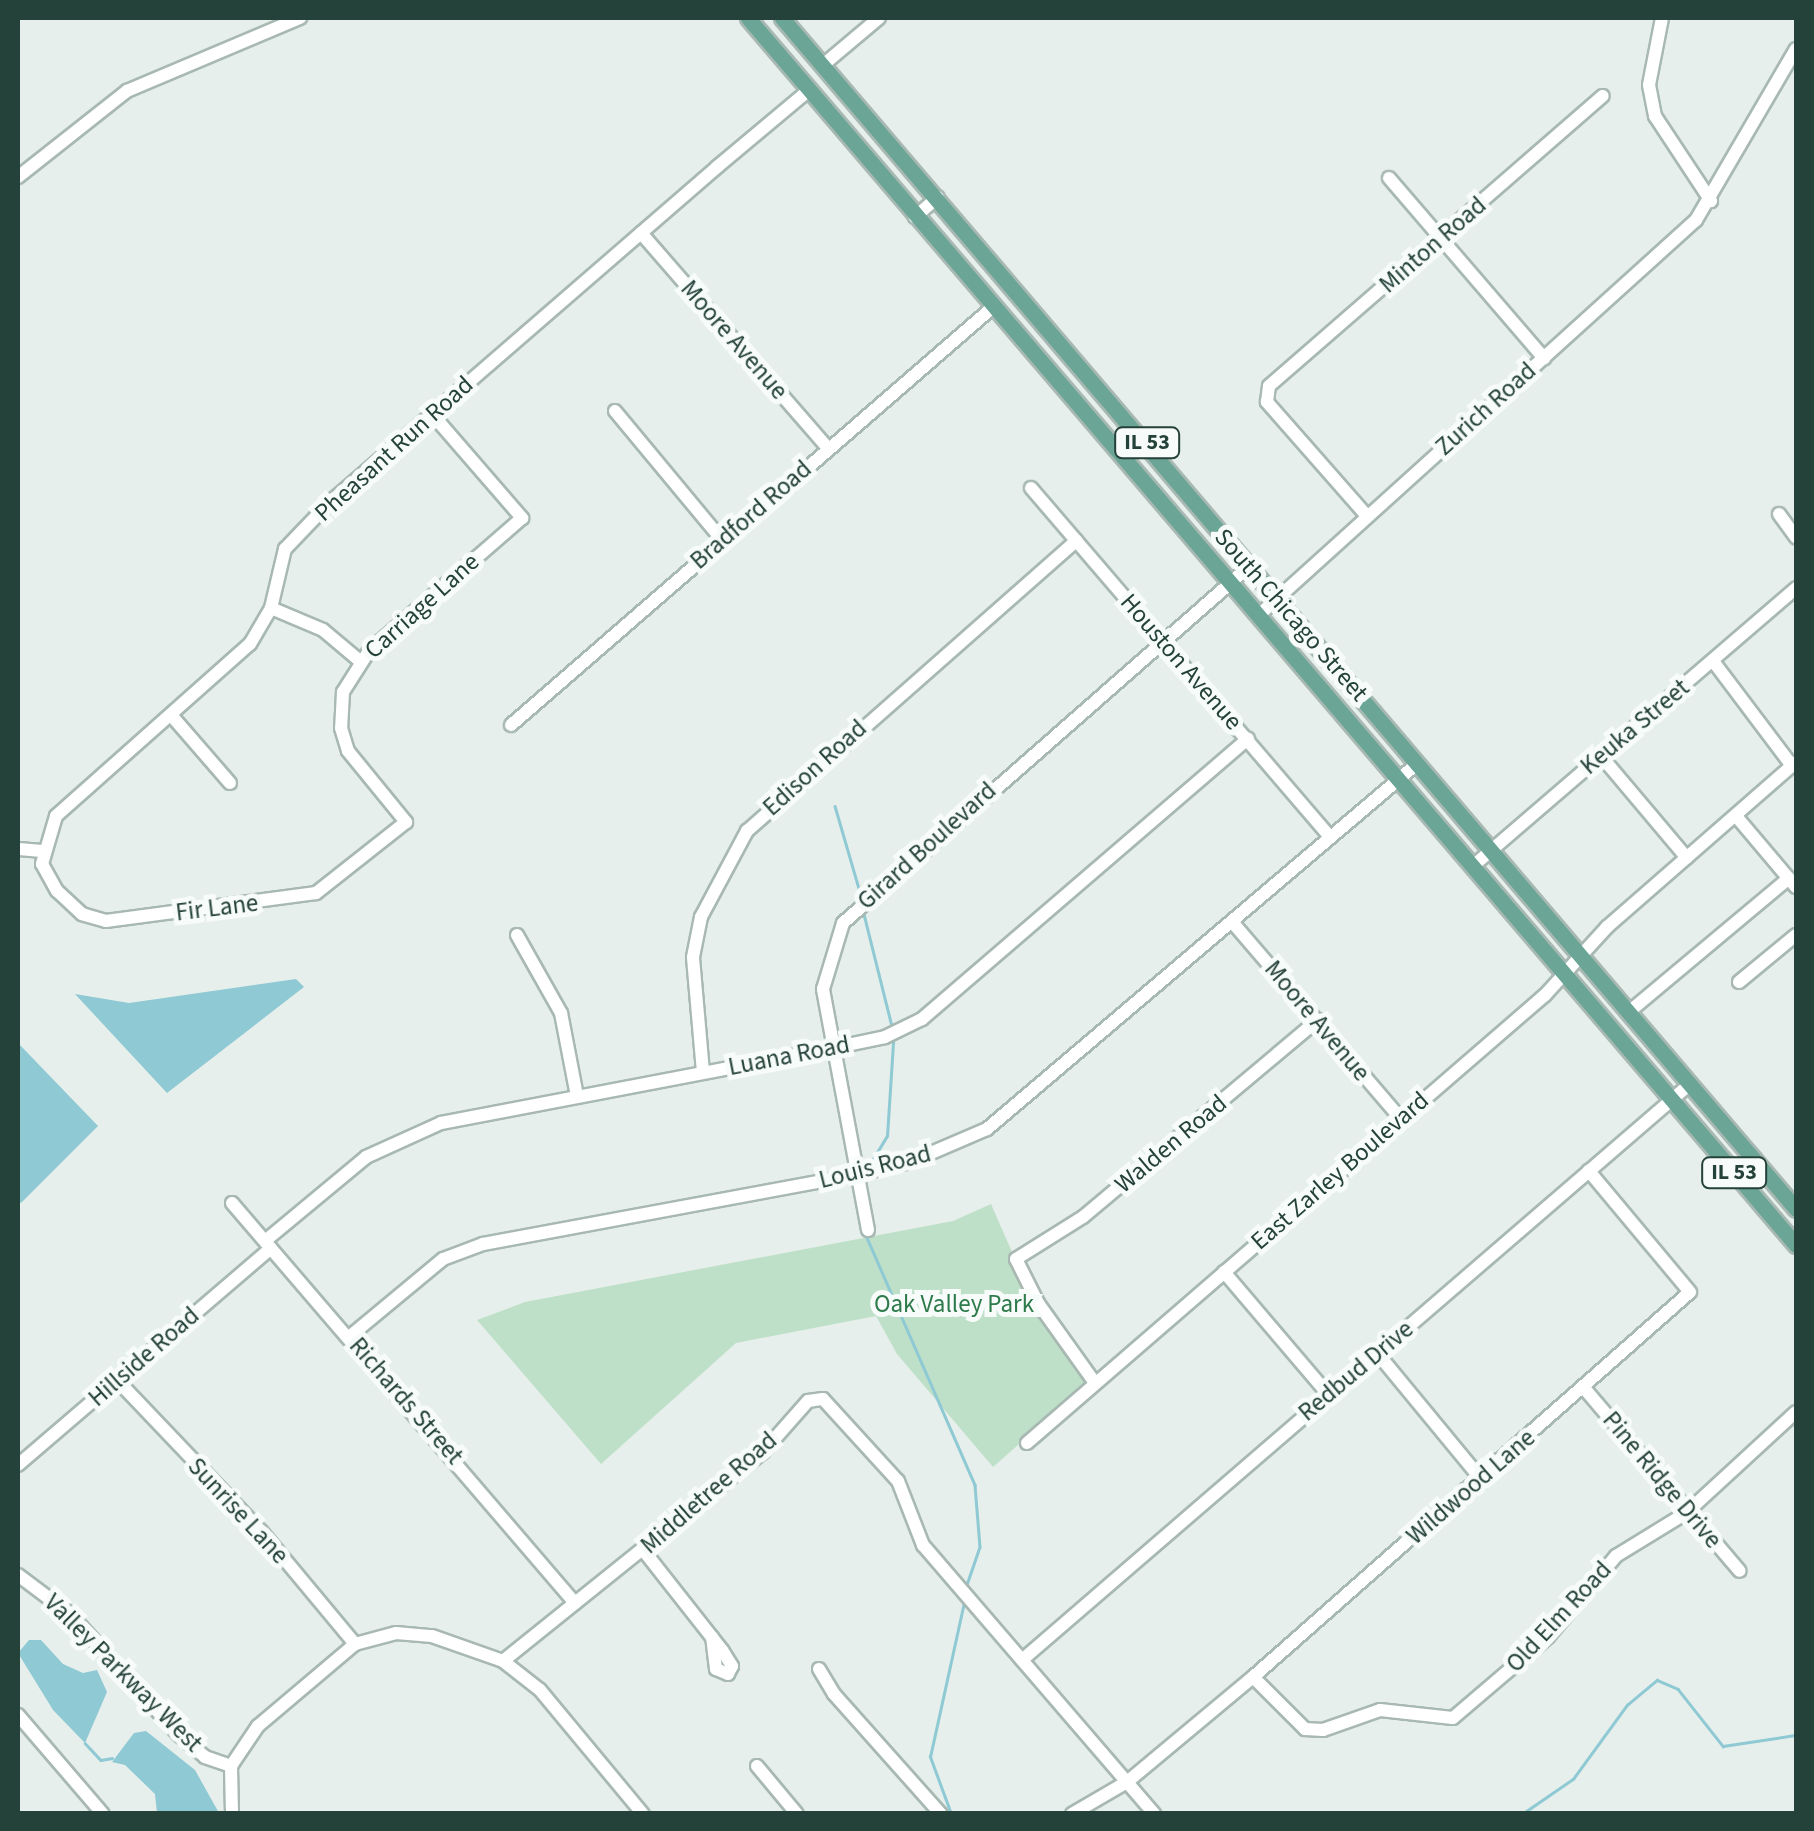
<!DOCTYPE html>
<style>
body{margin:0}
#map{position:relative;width:1814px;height:1831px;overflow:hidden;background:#e6efeb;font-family:"Source Sans 3",sans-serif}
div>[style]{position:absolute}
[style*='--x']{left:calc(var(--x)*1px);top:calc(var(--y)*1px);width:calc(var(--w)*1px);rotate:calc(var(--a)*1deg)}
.green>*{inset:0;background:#bfe0c8}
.water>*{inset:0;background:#8ec9d4}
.stream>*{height:2.5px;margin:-1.25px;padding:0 1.25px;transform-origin:1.25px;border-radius:1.25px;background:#8ec9d4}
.roads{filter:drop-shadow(2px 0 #a8b8b2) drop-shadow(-2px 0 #a8b8b2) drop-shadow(0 2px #a8b8b2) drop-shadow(0 -2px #a8b8b2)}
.minor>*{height:12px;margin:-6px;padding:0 6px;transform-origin:6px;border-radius:6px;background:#fff}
.major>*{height:15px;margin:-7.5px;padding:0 7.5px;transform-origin:7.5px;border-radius:7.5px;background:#6aa596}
span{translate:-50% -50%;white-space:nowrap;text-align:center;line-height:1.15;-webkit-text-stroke:10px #f7fbf9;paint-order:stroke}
.shield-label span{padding:2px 8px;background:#f7fbf9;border:2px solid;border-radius:8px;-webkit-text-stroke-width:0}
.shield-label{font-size:22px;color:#24423a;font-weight:700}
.street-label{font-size:25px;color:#24423a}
.park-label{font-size:25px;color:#2d7a4b}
.frame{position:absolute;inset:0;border:20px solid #24423a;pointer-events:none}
</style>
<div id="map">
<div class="green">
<div style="clip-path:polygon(991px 1204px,1036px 1307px,1090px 1382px,993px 1467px,897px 1354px,876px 1316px,736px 1343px,601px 1464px,477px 1320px,525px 1302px,953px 1221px)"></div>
</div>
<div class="water">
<div style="clip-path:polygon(296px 979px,304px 987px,167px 1093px,75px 994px,129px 1003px)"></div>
<div style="clip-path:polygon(18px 1043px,98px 1126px,21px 1203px,18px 1200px)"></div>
<div style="clip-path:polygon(29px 1640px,41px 1640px,63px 1664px,83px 1673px,97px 1670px,107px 1692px,85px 1743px,53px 1710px,18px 1653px)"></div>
<div style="clip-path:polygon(146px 1731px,195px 1770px,219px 1813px,157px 1813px,155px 1794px,125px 1765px,112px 1762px,134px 1733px)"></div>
</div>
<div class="stream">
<div style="--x:835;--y:806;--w:97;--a:73.8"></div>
<div style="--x:864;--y:914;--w:115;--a:76"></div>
<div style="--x:870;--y:1164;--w:33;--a:-59"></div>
<div style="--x:887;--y:1136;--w:94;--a:-86.3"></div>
<div style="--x:865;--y:1233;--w:275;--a:66.4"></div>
<div style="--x:975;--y:1485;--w:62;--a:85.4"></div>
<div style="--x:980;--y:1547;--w:43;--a:108.9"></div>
<div style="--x:85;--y:1743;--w:23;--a:47"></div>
<div style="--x:101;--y:1760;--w:11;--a:-10"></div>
<div style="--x:951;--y:1814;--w:61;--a:-110.2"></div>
<div style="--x:930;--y:1757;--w:159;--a:-77.6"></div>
<div style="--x:1522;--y:1814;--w:62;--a:-34.5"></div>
<div style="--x:1573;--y:1779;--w:92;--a:-53.9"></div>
<div style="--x:1627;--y:1705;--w:39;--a:-40"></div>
<div style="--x:1657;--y:1680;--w:23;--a:23"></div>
<div style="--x:1678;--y:1689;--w:73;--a:51.7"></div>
<div style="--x:1723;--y:1746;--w:74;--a:-8.6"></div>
</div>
<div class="roads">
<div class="minor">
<div style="--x:1662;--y:18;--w:68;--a:101"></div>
<div style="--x:1649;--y:85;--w:32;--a:79"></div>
<div style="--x:1655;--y:116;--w:102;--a:56.6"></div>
<div style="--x:823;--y:65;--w:73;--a:-40"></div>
<div style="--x:18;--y:177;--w:139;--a:-38.3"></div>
<div style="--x:127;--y:91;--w:188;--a:-22.9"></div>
<div style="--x:1389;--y:178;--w:238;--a:49.3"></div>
<div style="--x:915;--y:217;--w:30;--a:-41"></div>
<div style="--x:641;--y:233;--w:285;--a:49"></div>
<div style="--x:615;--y:411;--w:168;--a:50.3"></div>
<div style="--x:432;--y:414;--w:138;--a:49.1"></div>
<div style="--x:522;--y:518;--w:203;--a:139"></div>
<div style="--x:369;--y:651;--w:49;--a:122.4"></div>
<div style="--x:343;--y:692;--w:36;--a:93"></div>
<div style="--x:341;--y:728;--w:24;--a:73"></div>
<div style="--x:348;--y:751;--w:92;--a:50.8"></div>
<div style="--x:406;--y:822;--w:115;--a:141.7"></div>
<div style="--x:316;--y:893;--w:212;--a:172.4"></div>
<div style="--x:106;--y:921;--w:25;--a:-164"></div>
<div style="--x:82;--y:914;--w:34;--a:-137"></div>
<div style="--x:57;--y:891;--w:31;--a:-119"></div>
<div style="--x:42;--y:864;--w:50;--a:-73.7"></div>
<div style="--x:56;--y:816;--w:259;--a:-41.6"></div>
<div style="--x:250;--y:644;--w:42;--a:-59.7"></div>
<div style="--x:271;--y:608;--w:61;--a:-76.7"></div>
<div style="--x:285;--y:549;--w:64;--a:-46.3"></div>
<div style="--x:329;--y:503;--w:136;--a:-40.8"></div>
<div style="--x:432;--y:414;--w:377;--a:-40.9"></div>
<div style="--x:717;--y:167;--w:120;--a:-39.9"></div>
<div style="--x:1031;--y:488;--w:460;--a:49.4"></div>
<div style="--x:1779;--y:514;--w:29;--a:54"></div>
<div style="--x:1367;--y:516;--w:152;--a:-131.3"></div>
<div style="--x:1267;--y:402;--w:16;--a:-83"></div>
<div style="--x:1269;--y:386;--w:442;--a:-41"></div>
<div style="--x:271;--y:608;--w:56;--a:22.9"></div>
<div style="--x:323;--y:630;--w:48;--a:40"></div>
<div style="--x:1259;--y:615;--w:589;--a:-42.11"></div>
<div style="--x:1696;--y:220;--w:198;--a:-59.7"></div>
<div style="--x:1713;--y:661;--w:131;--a:53"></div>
<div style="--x:171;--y:715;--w:90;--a:49.1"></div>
<div style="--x:511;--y:725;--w:638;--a:-40.93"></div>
<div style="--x:1601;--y:756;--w:133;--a:49.9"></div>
<div style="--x:1736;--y:816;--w:93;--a:49.8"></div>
<div style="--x:19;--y:849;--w:23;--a:5"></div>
<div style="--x:1473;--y:866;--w:426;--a:-40.7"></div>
<div style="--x:1233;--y:923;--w:258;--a:49.4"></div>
<div style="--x:517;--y:935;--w:90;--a:60.6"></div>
<div style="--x:561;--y:1013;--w:85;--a:79.1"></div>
<div style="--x:1739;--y:982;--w:74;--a:-39.5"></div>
<div style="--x:1630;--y:1011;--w:207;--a:-39.9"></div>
<div style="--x:703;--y:1072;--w:115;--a:-95"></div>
<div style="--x:693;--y:957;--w:41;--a:-78.7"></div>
<div style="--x:701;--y:917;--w:98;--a:-61.9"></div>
<div style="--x:747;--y:831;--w:439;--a:-41.4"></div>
<div style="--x:232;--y:1203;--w:527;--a:49.39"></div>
<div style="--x:868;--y:1230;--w:245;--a:-100.6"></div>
<div style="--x:823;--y:989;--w:69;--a:-73.1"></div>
<div style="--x:843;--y:923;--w:543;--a:-41.27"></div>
<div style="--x:265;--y:1241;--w:131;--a:-39.7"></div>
<div style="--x:366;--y:1157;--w:82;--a:-24.4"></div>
<div style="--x:441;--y:1123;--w:399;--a:-10.8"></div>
<div style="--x:833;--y:1048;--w:53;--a:-11.9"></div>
<div style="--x:885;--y:1037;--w:41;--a:-25.9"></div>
<div style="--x:922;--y:1019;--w:430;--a:-40.7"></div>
<div style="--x:1224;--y:1272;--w:160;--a:49.6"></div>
<div style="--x:349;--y:1337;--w:122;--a:-39.7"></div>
<div style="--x:443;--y:1259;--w:43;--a:-20.6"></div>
<div style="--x:483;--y:1244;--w:379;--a:-10.5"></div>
<div style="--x:856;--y:1175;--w:56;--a:-13.5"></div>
<div style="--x:910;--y:1162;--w:84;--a:-23.2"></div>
<div style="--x:987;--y:1129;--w:565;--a:-40.34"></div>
<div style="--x:1378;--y:1354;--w:162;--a:50.5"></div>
<div style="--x:117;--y:1380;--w:209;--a:46.4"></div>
<div style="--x:261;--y:1531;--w:147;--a:50.2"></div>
<div style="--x:1095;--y:1383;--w:98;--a:-125.5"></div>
<div style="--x:1038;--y:1303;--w:49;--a:-116.6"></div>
<div style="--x:1016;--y:1259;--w:79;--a:-32.1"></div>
<div style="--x:1083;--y:1217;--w:307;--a:-40"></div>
<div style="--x:1584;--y:1388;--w:240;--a:49.6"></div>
<div style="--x:1027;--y:1443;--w:685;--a:-40.86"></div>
<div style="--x:1545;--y:995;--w:92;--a:-47.6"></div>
<div style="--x:1607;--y:927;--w:251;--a:-41.1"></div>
<div style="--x:18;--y:1465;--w:333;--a:-40.6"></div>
<div style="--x:644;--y:1551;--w:126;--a:51.8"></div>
<div style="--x:722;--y:1650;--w:19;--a:58"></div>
<div style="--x:732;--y:1666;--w:9;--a:117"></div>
<div style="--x:728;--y:1674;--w:13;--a:-157"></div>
<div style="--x:716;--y:1669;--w:32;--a:-97"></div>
<div style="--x:18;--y:1575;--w:65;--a:36.9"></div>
<div style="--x:70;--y:1614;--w:163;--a:48"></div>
<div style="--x:179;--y:1735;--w:34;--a:40"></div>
<div style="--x:205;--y:1757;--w:28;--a:19"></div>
<div style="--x:1022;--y:1660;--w:882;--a:-40.77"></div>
<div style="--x:503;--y:1661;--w:334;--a:-38.8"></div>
<div style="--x:763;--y:1452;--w:68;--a:-48.6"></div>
<div style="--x:808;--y:1401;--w:15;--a:-8"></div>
<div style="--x:823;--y:1399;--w:111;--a:47.6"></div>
<div style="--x:898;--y:1481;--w:69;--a:68.7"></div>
<div style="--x:923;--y:1545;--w:355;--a:49.3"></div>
<div style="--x:819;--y:1669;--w:29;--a:59"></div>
<div style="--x:834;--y:1694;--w:161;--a:48.3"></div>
<div style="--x:1253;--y:1677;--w:74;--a:45"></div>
<div style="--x:1305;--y:1729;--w:18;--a:3"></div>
<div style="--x:1323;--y:1730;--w:60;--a:-19.3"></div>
<div style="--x:1380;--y:1710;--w:73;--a:6.3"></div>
<div style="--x:1453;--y:1718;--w:125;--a:-40.5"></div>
<div style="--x:1548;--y:1637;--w:106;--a:-50"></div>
<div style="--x:1616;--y:1556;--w:82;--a:-31.6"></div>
<div style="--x:1686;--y:1513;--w:149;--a:-42.6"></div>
<div style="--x:18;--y:1715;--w:130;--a:49.4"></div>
<div style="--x:757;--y:1766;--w:62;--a:50.2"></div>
<div style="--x:232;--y:1814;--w:48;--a:-91.2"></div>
<div style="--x:231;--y:1766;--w:48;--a:-56"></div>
<div style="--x:258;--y:1726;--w:127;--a:-40.2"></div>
<div style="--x:355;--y:1644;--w:42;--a:-15"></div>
<div style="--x:396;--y:1633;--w:36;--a:5"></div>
<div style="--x:432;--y:1636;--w:75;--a:19.4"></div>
<div style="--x:503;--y:1661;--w:47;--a:38.1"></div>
<div style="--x:540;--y:1690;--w:161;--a:50.3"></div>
<div style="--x:1072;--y:1814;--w:64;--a:-30.2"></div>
<div style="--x:1127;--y:1782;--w:164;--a:-39.8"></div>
<div style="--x:1253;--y:1677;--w:582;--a:-41.38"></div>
<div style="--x:1690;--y:1292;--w:158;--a:-129.9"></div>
</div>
<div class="major">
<div style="--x:748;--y:18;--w:1614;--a:49.5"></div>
<div style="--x:782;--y:18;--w:1564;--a:49.59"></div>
</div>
</div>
<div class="shield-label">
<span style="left:1147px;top:443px">IL 53</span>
<span style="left:1734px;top:1173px">IL 53</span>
</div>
<div class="street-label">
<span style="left:1433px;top:245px;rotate:-41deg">Minton Road</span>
<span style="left:734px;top:340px;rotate:49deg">Moore Avenue</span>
<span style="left:1486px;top:409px;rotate:-42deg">Zurich Road</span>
<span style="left:394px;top:449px;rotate:-42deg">Pheasant Run Road</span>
<span style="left:751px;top:515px;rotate:-41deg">Bradford Road</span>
<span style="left:422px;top:606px;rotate:-42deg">Carriage Lane</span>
<span style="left:1291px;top:615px;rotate:49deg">South Chicago Street</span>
<span style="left:1181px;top:662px;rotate:49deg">Houston Avenue</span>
<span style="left:1635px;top:727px;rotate:-40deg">Keuka Street</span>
<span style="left:815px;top:768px;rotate:-42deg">Edison Road</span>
<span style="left:927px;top:846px;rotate:-42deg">Girard Boulevard</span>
<span style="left:217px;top:908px;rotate:-7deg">Fir Lane</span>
<span style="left:1317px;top:1021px;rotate:50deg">Moore Avenue</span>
<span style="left:789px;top:1056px;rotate:-11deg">Luana Road</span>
<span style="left:1171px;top:1144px;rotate:-40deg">Walden Road</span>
<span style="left:875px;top:1167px;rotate:-14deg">Louis Road</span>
<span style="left:1340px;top:1171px;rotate:-41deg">East Zarley Boulevard</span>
<span style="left:144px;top:1357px;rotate:-41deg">Hillside Road</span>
<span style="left:1356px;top:1371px;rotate:-40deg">Redbud Drive</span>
<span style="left:406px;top:1401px;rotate:49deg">Richards Street</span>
<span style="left:1662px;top:1480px;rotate:50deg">Pine Ridge Drive</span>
<span style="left:1471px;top:1487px;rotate:-41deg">Wildwood Lane</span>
<span style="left:709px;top:1493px;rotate:-41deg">Middletree Road</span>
<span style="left:238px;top:1511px;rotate:47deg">Sunrise Lane</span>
<span style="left:1559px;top:1617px;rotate:-47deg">Old Elm Road</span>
<span style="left:123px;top:1673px;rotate:45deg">Valley Parkway West</span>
</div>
<div class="park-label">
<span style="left:954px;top:1304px">Oak Valley Park</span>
</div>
<div class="frame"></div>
</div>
